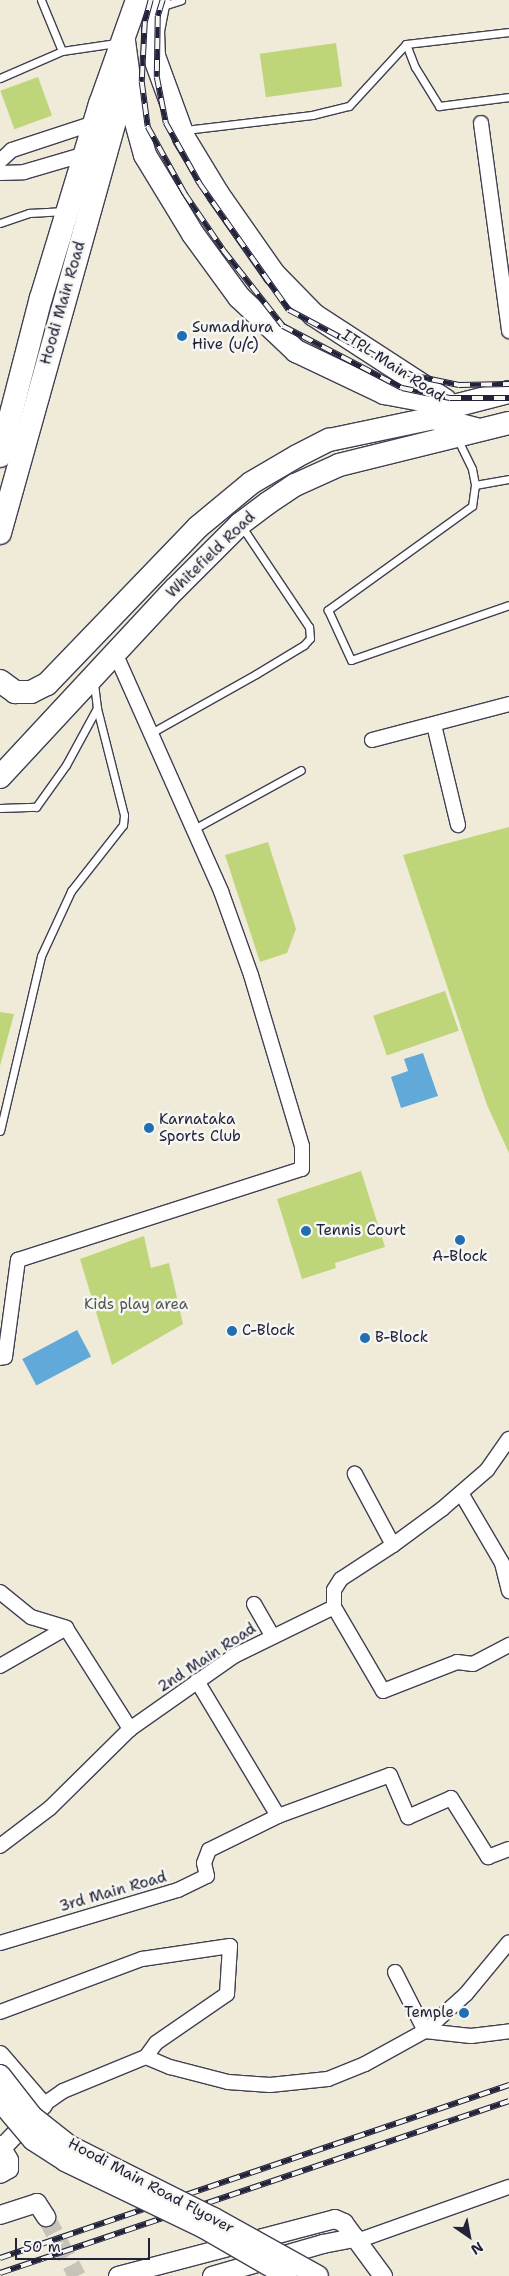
<!DOCTYPE html>
<style>
body{margin:0}
#map{position:relative;width:509px;height:2276px;overflow:hidden;background:#f0ebd9;font-family:"Shantell Sans",sans-serif}
div>[style]{position:absolute}
[style*='--x']{left:calc(var(--x)*1px);top:calc(var(--y)*1px);width:calc(var(--w)*1px);rotate:calc(var(--a)*1deg)}
.green>*{inset:0;background:#bfd579;transform-origin:0 0}
.water>*{inset:0;background:#61a9d8;transform-origin:0 0}
.tertiary-tunnel>*{height:18px;margin-top:-9px;transform-origin:0;background:repeating-linear-gradient(90deg,#c7c3b9 0 18px,transparent 0 27px)}
.roads{filter:drop-shadow(1px 0 #414053) drop-shadow(-1px 0 #414053) drop-shadow(0 1px #414053) drop-shadow(0 -1px #414053)}
.service>*{height:7px;margin:-3.5px;padding:0 3.5px;transform-origin:3.5px;border-radius:3.5px;background:#fff}
.minor>*{height:14px;margin:-7px;padding:0 7px;transform-origin:7px;border-radius:7px;background:#fff}
.tertiary>*{height:18px;margin:-9px;padding:0 9px;transform-origin:9px;border-radius:9px;background:#fff}
.primary>*{height:22px;margin:-11px;padding:0 11px;transform-origin:11px;border-radius:11px;background:#fff}
.rail>*{height:5.5px;margin-top:-2.75px;transform-origin:0;background:repeating-linear-gradient(90deg,#f6f6f2 0 11px,#22223b 0 22px);box-sizing:border-box;border-block:1px solid #22223b}
.bridges{filter:drop-shadow(1px 0 #414053) drop-shadow(-1px 0 #414053) drop-shadow(0 1px #414053) drop-shadow(0 -1px #414053)}
.secondary-bridge>*{height:20px;margin:-10px;padding:0 10px;transform-origin:10px;border-radius:10px;background:#fff}
.dots>*{width:14px;height:14px;translate:-50% -50%;box-sizing:border-box;border:2px solid #f6f6f2;border-radius:50%}
span{translate:-50% -50%;white-space:nowrap;text-align:center;line-height:1.15;-webkit-text-stroke:5px #f6f6f2;paint-order:stroke}
.street-label{font-size:15px;color:#22223b}
.poi-label{font-size:15px;color:#22223b}
.left{translate:0 -50%;text-align:left}
.right{translate:-100% -50%;text-align:right}
.park-label{font-size:15px;color:#51584e}
.north{position:absolute;left:444px;top:2211px;width:50px;height:50px;-webkit-text-stroke:4px #f6f6f2;paint-order:stroke;rotate:147deg;font-size:14px;font-weight:700;line-height:20px;text-align:center;color:#22223b}
.north::after{content:'';display:block;margin:auto;width:18px;height:22px;background:#22223b;clip-path:polygon(50% 0,100% 100%,50% 72%,0 100%)}
.scale{position:absolute;left:15px;top:2238px;width:135px;height:22px;box-sizing:border-box;border:2px solid #22223b;border-top:0;padding-left:6px;font-size:15px;line-height:18px;white-space:nowrap;color:#22223b;-webkit-text-stroke:4px #f6f6f2;paint-order:stroke}
</style>
<div id="map">
<div class="green">
<div style="left:336px;top:43px;width:44px;height:77px;rotate:82deg"></div>
<div style="left:38px;top:77px;width:41px;height:40px;rotate:70deg"></div>
<div style="clip-path:polygon(509px 827px,509px 1153px,487px 1105px,403px 855px)"></div>
<div style="clip-path:polygon(268px 842px,296px 929px,287px 953px,260px 962px,225px 855px)"></div>
<div style="left:445px;top:991px;width:42px;height:76px;rotate:71deg"></div>
<div style="clip-path:polygon(0 1012px,14px 1014px,0 1066px)"></div>
<div style="clip-path:polygon(361px 1171px,385px 1247px,335px 1263px,336px 1268px,302px 1279px,277px 1199px)"></div>
<div style="clip-path:polygon(144px 1236px,151px 1268px,169px 1263px,183px 1324px,112px 1365px,80px 1259px)"></div>
</div>
<div class="water">
<div style="clip-path:polygon(423px 1053px,438px 1096px,401px 1108px,391px 1077px,408px 1071px,404px 1059px)"></div>
<div style="left:77px;top:1330px;width:30px;height:62px;rotate:62deg"></div>
</div>
<div class="tertiary-tunnel">
<div style="--x:46;--y:2217;--w:67;--a:62.3"></div>
</div>
<div class="roads">
<div class="service">
<div style="--x:41;--y:0;--w:55;--a:67.6"></div>
<div style="--x:62;--y:51;--w:55;--a:-8.4"></div>
<div style="--x:163;--y:6;--w:19;--a:-18"></div>
<div style="--x:406;--y:44;--w:25;--a:69"></div>
<div style="--x:415;--y:67;--w:46;--a:58.4"></div>
<div style="--x:439;--y:106;--w:71;--a:-7.3"></div>
<div style="--x:0;--y:78;--w:68;--a:-23.5"></div>
<div style="--x:185;--y:130;--w:128;--a:-6.7"></div>
<div style="--x:312;--y:115;--w:38;--a:-14"></div>
<div style="--x:349;--y:106;--w:84;--a:-47.4"></div>
<div style="--x:406;--y:44;--w:104;--a:-6.6"></div>
<div style="--x:0;--y:223;--w:31;--a:-19"></div>
<div style="--x:29;--y:213;--w:36;--a:-3"></div>
<div style="--x:457;--y:438;--w:34;--a:64"></div>
<div style="--x:472;--y:469;--w:16;--a:79"></div>
<div style="--x:475;--y:485;--w:21;--a:98"></div>
<div style="--x:472;--y:506;--w:178;--a:144.2"></div>
<div style="--x:328;--y:610;--w:55;--a:65.3"></div>
<div style="--x:351;--y:660;--w:167;--a:-19.2"></div>
<div style="--x:475;--y:485;--w:35;--a:-10"></div>
<div style="--x:151;--y:733;--w:120;--a:-29.3"></div>
<div style="--x:256;--y:674;--w:56;--a:-31.1"></div>
<div style="--x:304;--y:645;--w:9;--a:-49"></div>
<div style="--x:310;--y:638;--w:11;--a:-95"></div>
<div style="--x:309;--y:627;--w:120;--a:-123.8"></div>
<div style="--x:0;--y:808;--w:36;--a:-2"></div>
<div style="--x:36;--y:807;--w:52;--a:-54.5"></div>
<div style="--x:66;--y:765;--w:65;--a:-61.5"></div>
<div style="--x:97;--y:708;--w:24;--a:-97"></div>
<div style="--x:192;--y:830;--w:124;--a:-28.8"></div>
<div style="--x:0;--y:1131;--w:180;--a:-76.8"></div>
<div style="--x:41;--y:956;--w:72;--a:-65.2"></div>
<div style="--x:71;--y:891;--w:84;--a:-51.8"></div>
<div style="--x:123;--y:825;--w:10;--a:-84"></div>
<div style="--x:124;--y:815;--w:110;--a:-104.2"></div>
</div>
<div class="minor">
<div style="--x:481;--y:123;--w:210;--a:82.3"></div>
<div style="--x:0;--y:161;--w:16;--a:-43"></div>
<div style="--x:12;--y:150;--w:86;--a:-18.2"></div>
<div style="--x:0;--y:173;--w:24;--a:-2"></div>
<div style="--x:24;--y:172;--w:64;--a:-16.4"></div>
<div style="--x:434;--y:725;--w:103;--a:76.5"></div>
<div style="--x:372;--y:740;--w:142;--a:-14.7"></div>
<div style="--x:0;--y:1358;--w:5;--a:-11"></div>
<div style="--x:5;--y:1357;--w:98;--a:-82.4"></div>
<div style="--x:18;--y:1260;--w:298;--a:-17.8"></div>
<div style="--x:302;--y:1169;--w:23;--a:-90"></div>
<div style="--x:302;--y:1146;--w:178;--a:-106.6"></div>
<div style="--x:251;--y:975;--w:89;--a:-109.7"></div>
<div style="--x:221;--y:891;--w:261;--a:-114"></div>
<div style="--x:461;--y:1493;--w:81;--a:59.6"></div>
<div style="--x:502;--y:1563;--w:29;--a:76"></div>
<div style="--x:393;--y:1545;--w:61;--a:-36.3"></div>
<div style="--x:442;--y:1509;--w:60;--a:-40.9"></div>
<div style="--x:487;--y:1470;--w:38;--a:-55"></div>
<div style="--x:0;--y:1592;--w:40;--a:39"></div>
<div style="--x:31;--y:1617;--w:37;--a:17"></div>
<div style="--x:254;--y:1604;--w:36;--a:60"></div>
<div style="--x:334;--y:1607;--w:97;--a:59.7"></div>
<div style="--x:383;--y:1691;--w:79;--a:-21.4"></div>
<div style="--x:457;--y:1662;--w:16;--a:7"></div>
<div style="--x:473;--y:1664;--w:41;--a:-27.8"></div>
<div style="--x:0;--y:1666;--w:76;--a:-29.9"></div>
<div style="--x:66;--y:1628;--w:120;--a:57.6"></div>
<div style="--x:197;--y:1681;--w:157;--a:59"></div>
<div style="--x:0;--y:1846;--w:63;--a:-37.2"></div>
<div style="--x:50;--y:1808;--w:112;--a:-44.6"></div>
<div style="--x:130;--y:1729;--w:127;--a:-35.1"></div>
<div style="--x:234;--y:1656;--w:111;--a:-26.1"></div>
<div style="--x:334;--y:1607;--w:17;--a:-90"></div>
<div style="--x:334;--y:1590;--w:13;--a:-58"></div>
<div style="--x:341;--y:1579;--w:62;--a:-33.2"></div>
<div style="--x:393;--y:1545;--w:81;--a:-118.2"></div>
<div style="--x:0;--y:1943;--w:186;--a:-16.6"></div>
<div style="--x:178;--y:1890;--w:32;--a:-26"></div>
<div style="--x:207;--y:1876;--w:13;--a:-103"></div>
<div style="--x:204;--y:1863;--w:14;--a:-69"></div>
<div style="--x:209;--y:1850;--w:77;--a:-26.2"></div>
<div style="--x:278;--y:1816;--w:119;--a:-20.1"></div>
<div style="--x:390;--y:1775;--w:46;--a:66.8"></div>
<div style="--x:408;--y:1817;--w:47;--a:-23.8"></div>
<div style="--x:451;--y:1798;--w:70;--a:57.9"></div>
<div style="--x:488;--y:1857;--w:22;--a:-21"></div>
<div style="--x:395;--y:1972;--w:66;--a:63"></div>
<div style="--x:425;--y:2031;--w:46;--a:6.2"></div>
<div style="--x:471;--y:2036;--w:38;--a:-7"></div>
<div style="--x:0;--y:2012;--w:152;--a:-20.5"></div>
<div style="--x:142;--y:1959;--w:89;--a:-8.4"></div>
<div style="--x:230;--y:1946;--w:48;--a:93.6"></div>
<div style="--x:227;--y:1994;--w:86;--a:145.4"></div>
<div style="--x:156;--y:2043;--w:17;--a:126"></div>
<div style="--x:43;--y:2105;--w:24;--a:-35"></div>
<div style="--x:63;--y:2091;--w:90;--a:-22.3"></div>
<div style="--x:146;--y:2057;--w:26;--a:23"></div>
<div style="--x:170;--y:2067;--w:60;--a:14.5"></div>
<div style="--x:228;--y:2082;--w:42;--a:4.1"></div>
<div style="--x:270;--y:2085;--w:58;--a:-5.9"></div>
<div style="--x:328;--y:2079;--w:40;--a:-22"></div>
<div style="--x:365;--y:2064;--w:68;--a:-28.8"></div>
<div style="--x:425;--y:2031;--w:55;--a:-42.1"></div>
<div style="--x:466;--y:1994;--w:67;--a:-50.4"></div>
<div style="--x:357;--y:2241;--w:161;--a:-19.6"></div>
</div>
<div class="tertiary">
<div style="--x:0;--y:2055;--w:66;--a:49.3"></div>
<div style="--x:43;--y:2105;--w:59;--a:133.6"></div>
<div style="--x:0;--y:2145;--w:17;--a:59"></div>
<div style="--x:9;--y:2160;--w:9;--a:90"></div>
<div style="--x:9;--y:2169;--w:10;--a:151"></div>
<div style="--x:0;--y:2215;--w:39;--a:-18"></div>
<div style="--x:37;--y:2203;--w:17;--a:57"></div>
<div style="--x:118;--y:2276;--w:224;--a:-14.7"></div>
<div style="--x:335;--y:2219;--w:10;--a:24"></div>
<div style="--x:344;--y:2223;--w:66;--a:53.7"></div>
<div style="--x:212;--y:2276;--w:116;--a:-16.1"></div>
<div style="--x:323;--y:2244;--w:33;--a:-11"></div>
</div>
<div class="primary">
<div style="--x:159;--y:0;--w:31;--a:101"></div>
<div style="--x:153;--y:30;--w:26;--a:88"></div>
<div style="--x:154;--y:56;--w:87;--a:69.9"></div>
<div style="--x:184;--y:138;--w:66;--a:58.7"></div>
<div style="--x:218;--y:194;--w:98;--a:55"></div>
<div style="--x:274;--y:274;--w:57;--a:45.7"></div>
<div style="--x:314;--y:315;--w:156;--a:33"></div>
<div style="--x:124;--y:41;--w:75;--a:82.3"></div>
<div style="--x:134;--y:115;--w:41;--a:74.6"></div>
<div style="--x:145;--y:155;--w:92;--a:58.7"></div>
<div style="--x:193;--y:234;--w:78;--a:53.9"></div>
<div style="--x:239;--y:297;--w:79;--a:43.5"></div>
<div style="--x:296;--y:351;--w:98;--a:25.5"></div>
<div style="--x:384;--y:393;--w:71;--a:10.5"></div>
<div style="--x:454;--y:406;--w:57;--a:-14.3"></div>
<div style="--x:0;--y:456;--w:163;--a:-75.5"></div>
<div style="--x:41;--y:298;--w:203;--a:-73.1"></div>
<div style="--x:100;--y:104;--w:110;--a:-70.4"></div>
<div style="--x:0;--y:533;--w:466;--a:-74.4"></div>
<div style="--x:0;--y:681;--w:19;--a:36"></div>
<div style="--x:15;--y:692;--w:16;--a:0"></div>
<div style="--x:31;--y:692;--w:18;--a:-27"></div>
<div style="--x:47;--y:684;--w:218;--a:-46.1"></div>
<div style="--x:198;--y:527;--w:69;--a:-39.7"></div>
<div style="--x:251;--y:483;--w:53;--a:-30.4"></div>
<div style="--x:297;--y:456;--w:36;--a:-27"></div>
<div style="--x:329;--y:440;--w:106;--a:-11.9"></div>
<div style="--x:433;--y:418;--w:44;--a:14.3"></div>
<div style="--x:0;--y:777;--w:257;--a:-47.1"></div>
<div style="--x:175;--y:589;--w:92;--a:-45"></div>
<div style="--x:240;--y:524;--w:35;--a:-37"></div>
<div style="--x:268;--y:503;--w:32;--a:-34"></div>
<div style="--x:295;--y:485;--w:48;--a:-24.4"></div>
<div style="--x:339;--y:465;--w:175;--a:-13.9"></div>
</div>
</div>
<div class="rail">
<div style="--x:151;--y:0;--w:23;--a:105"></div>
<div style="--x:145;--y:22;--w:60;--a:92.9"></div>
<div style="--x:142;--y:82;--w:45;--a:82.4"></div>
<div style="--x:148;--y:127;--w:77;--a:61.1"></div>
<div style="--x:185;--y:194;--w:69;--a:55.6"></div>
<div style="--x:224;--y:251;--w:95;--a:51.8"></div>
<div style="--x:283;--y:326;--w:134;--a:27.5"></div>
<div style="--x:402;--y:388;--w:49;--a:11.8"></div>
<div style="--x:450;--y:398;--w:59;--a:0"></div>
<div style="--x:163;--y:0;--w:17;--a:107"></div>
<div style="--x:158;--y:16;--w:61;--a:90.9"></div>
<div style="--x:157;--y:77;--w:47;--a:78.9"></div>
<div style="--x:166;--y:123;--w:70;--a:60.9"></div>
<div style="--x:200;--y:184;--w:154;--a:54.8"></div>
<div style="--x:289;--y:310;--w:138;--a:28"></div>
<div style="--x:411;--y:375;--w:49;--a:11.8"></div>
<div style="--x:459;--y:385;--w:50;--a:-1.1"></div>
<div style="--x:0;--y:2258;--w:538;--a:-18.77"></div>
<div style="--x:0;--y:2273;--w:537;--a:-18.67"></div>
</div>
<div class="bridges">
<div class="secondary-bridge">
<div style="--x:0;--y:2075;--w:52;--a:52"></div>
<div style="--x:32;--y:2116;--w:48;--a:38.3"></div>
<div style="--x:70;--y:2146;--w:161;--a:26.6"></div>
<div style="--x:214;--y:2218;--w:119;--a:29.1"></div>
<div style="--x:0;--y:2101;--w:51;--a:49.8"></div>
<div style="--x:33;--y:2140;--w:38;--a:33"></div>
<div style="--x:65;--y:2161;--w:154;--a:25.7"></div>
<div style="--x:204;--y:2228;--w:96;--a:30"></div>
</div>
</div>
<div class="dots">
<div style="left:182px;top:336px;background:#1f6fb2"></div>
<div style="left:149px;top:1128px;background:#1f6fb2"></div>
<div style="left:306px;top:1231px;background:#1f6fb2"></div>
<div style="left:460px;top:1240px;background:#1f6fb2"></div>
<div style="left:232px;top:1331px;background:#1f6fb2"></div>
<div style="left:365px;top:1338px;background:#1f6fb2"></div>
<div style="left:464px;top:2013px;background:#1f6fb2"></div>
</div>
<div class="street-label">
<span style="left:63px;top:303px;rotate:-74deg">Hoodi Main Road</span>
<span style="left:393px;top:366px;rotate:33deg">ITPL Main Road</span>
<span style="left:211px;top:555px;rotate:-44deg">Whitefield Road</span>
<span style="left:207px;top:1658px;rotate:-33deg">2nd Main Road</span>
<span style="left:113px;top:1892px;rotate:-16deg">3rd Main Road</span>
<span style="left:151px;top:2186px;rotate:28deg">Hoodi Main Road Flyover</span>
</div>
<div class="poi-label">
<span class="left" style="left:192px;top:336px">Sumadhura<br>Hive (u/c)</span>
<span class="left" style="left:159px;top:1128px">Karnataka<br>Sports Club</span>
<span class="left" style="left:316px;top:1231px">Tennis Court</span>
<span style="left:460px;top:1257px">A-Block</span>
<span class="left" style="left:242px;top:1331px">C-Block</span>
<span class="left" style="left:375px;top:1338px">B-Block</span>
<span class="right" style="left:454px;top:2013px">Temple</span>
</div>
<div class="park-label">
<span style="left:136px;top:1305px">Kids play area</span>
</div>
<div class="north">N</div>
<div class="scale">50 m</div>
</div>
